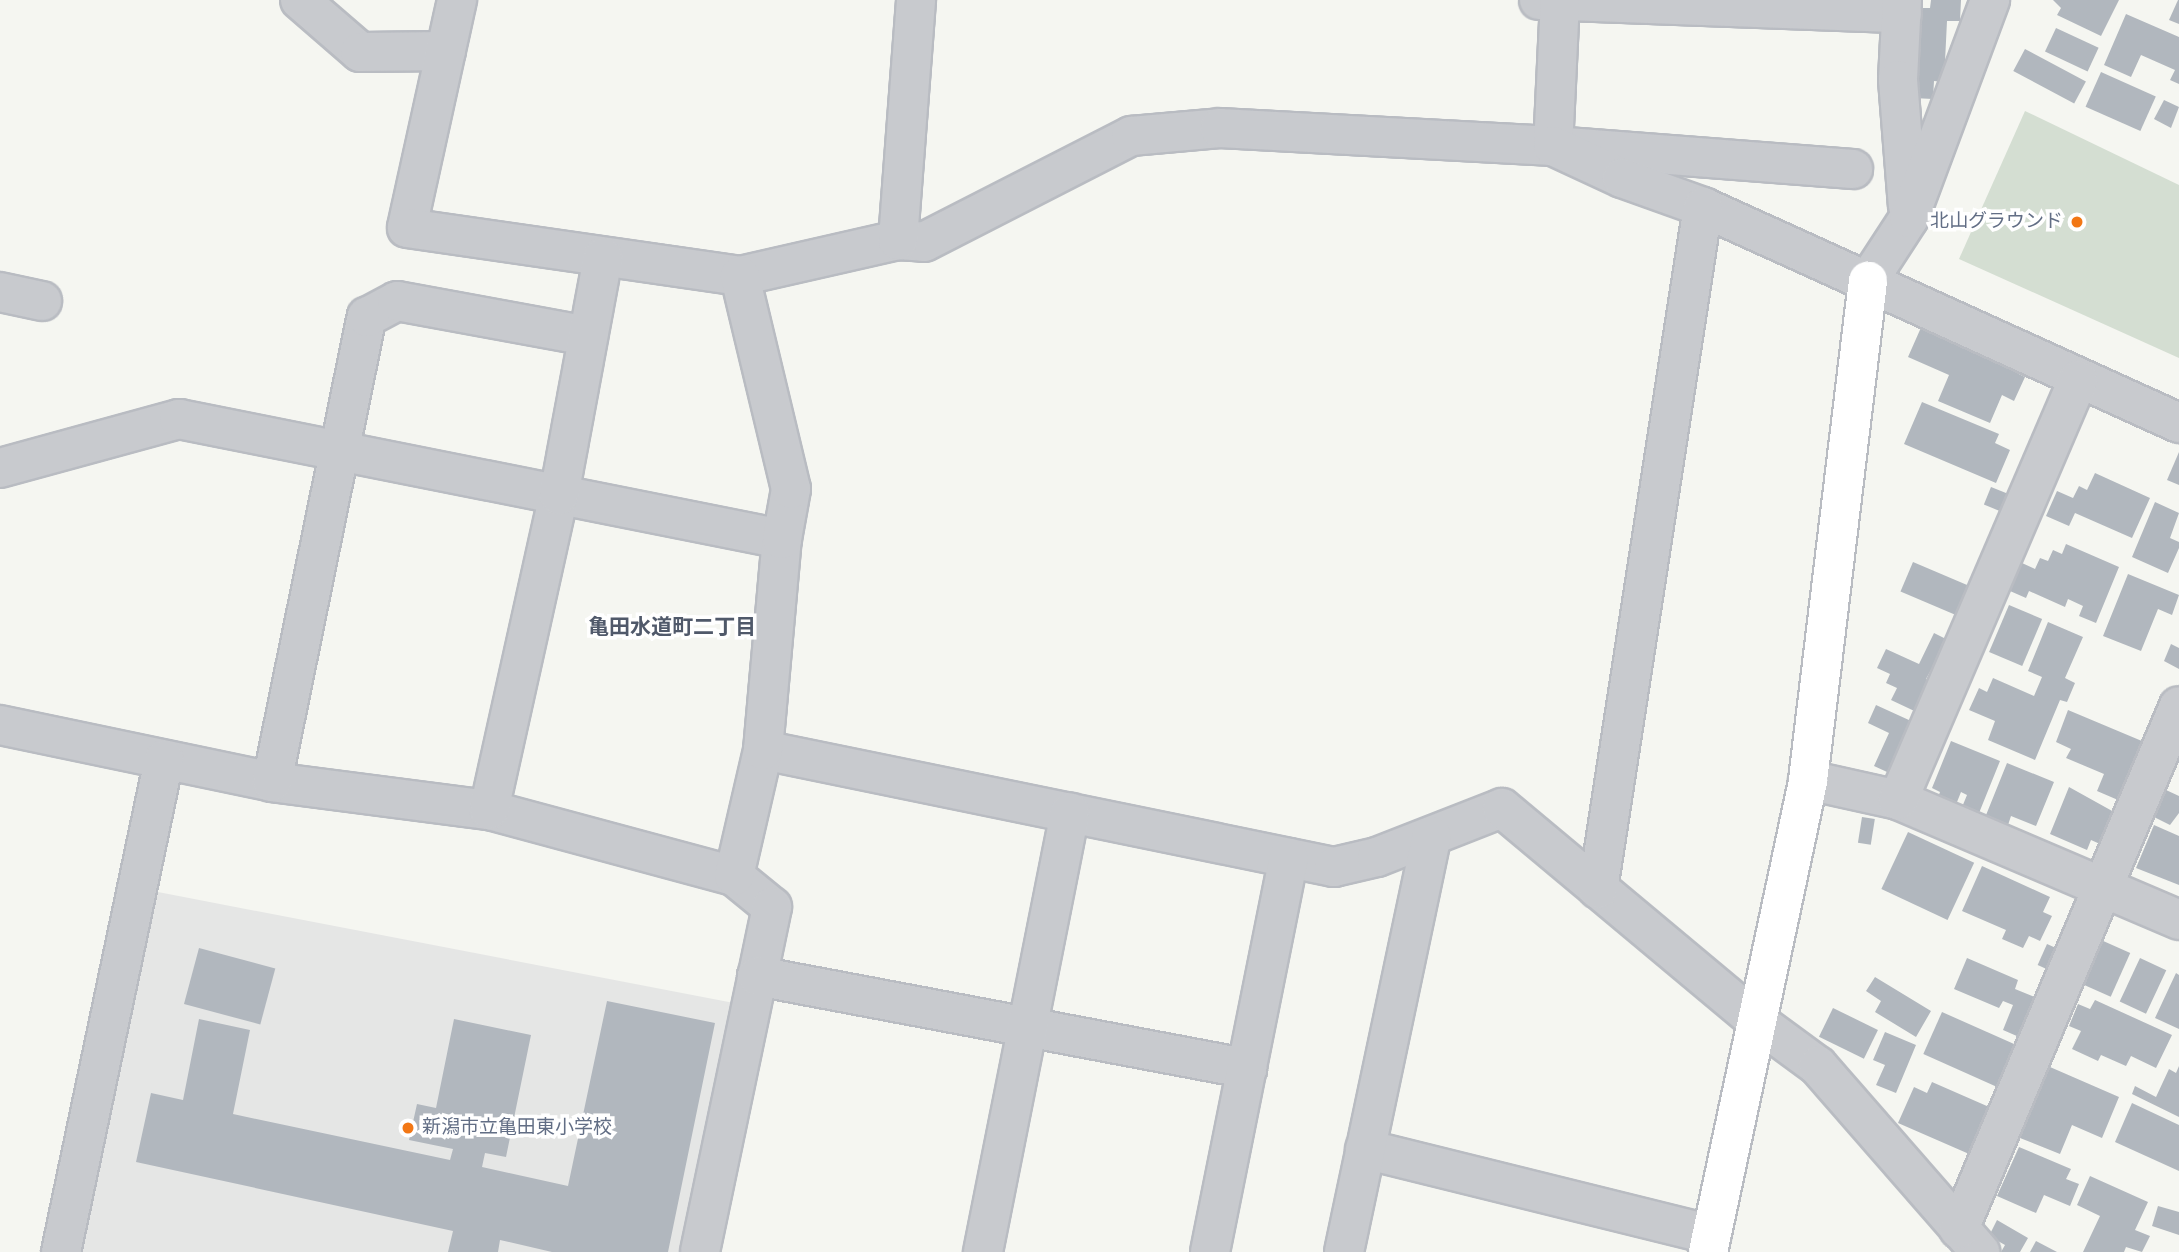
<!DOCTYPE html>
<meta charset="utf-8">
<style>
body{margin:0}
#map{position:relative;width:2179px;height:1252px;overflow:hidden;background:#f5f6f1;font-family:"Alegreya Sans","Noto Sans JP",sans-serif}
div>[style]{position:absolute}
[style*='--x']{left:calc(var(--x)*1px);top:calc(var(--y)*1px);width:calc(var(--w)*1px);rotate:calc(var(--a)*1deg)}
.built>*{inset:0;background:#e5e6e5}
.green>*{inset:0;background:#d4ded2}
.building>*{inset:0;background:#b1b7be;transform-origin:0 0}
.roads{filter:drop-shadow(2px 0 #b9bcc2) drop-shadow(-2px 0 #b9bcc2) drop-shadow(0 2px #b9bcc2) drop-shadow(0 -2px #b9bcc2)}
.street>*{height:38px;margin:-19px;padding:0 19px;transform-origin:19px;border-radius:19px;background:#c8cace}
.secondary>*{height:38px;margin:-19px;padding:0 19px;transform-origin:19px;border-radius:19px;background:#fff}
.dots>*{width:19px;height:19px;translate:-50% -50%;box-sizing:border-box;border:4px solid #fff;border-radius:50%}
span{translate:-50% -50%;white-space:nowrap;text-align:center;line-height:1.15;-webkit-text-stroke:7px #fff;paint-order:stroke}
.poi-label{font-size:19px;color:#626e85}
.right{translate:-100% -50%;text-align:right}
.left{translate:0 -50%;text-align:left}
.neighbourhood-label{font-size:21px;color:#50596a;font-weight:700}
</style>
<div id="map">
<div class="built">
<div style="clip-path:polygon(158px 892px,734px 1003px,687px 1252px,78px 1252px)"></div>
</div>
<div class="green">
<div style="clip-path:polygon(2025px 111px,2179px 185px,2179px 358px,1959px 259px)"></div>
</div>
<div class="building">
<div style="clip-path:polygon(1931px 0,1961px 0,1960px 21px,1947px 21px,1944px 82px,1934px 81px,1933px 99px,1913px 98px,1917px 8px,1930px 8px)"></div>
<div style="clip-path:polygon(2053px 0,2119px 0,2101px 36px,2057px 15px,2061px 8px)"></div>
<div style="clip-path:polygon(2178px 0,2179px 0,2179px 24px,2169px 20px)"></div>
<div style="clip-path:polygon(2126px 14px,2179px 37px,2179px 84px,2170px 80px,2175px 70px,2141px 55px,2131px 77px,2104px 65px)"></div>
<div style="left:2056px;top:28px;width:47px;height:26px;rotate:25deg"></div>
<div style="left:2025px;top:49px;width:69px;height:25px;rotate:28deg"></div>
<div style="left:2101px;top:72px;width:60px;height:38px;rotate:24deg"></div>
<div style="clip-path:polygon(2164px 100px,2179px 107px,2171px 128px,2154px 119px)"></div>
<div style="clip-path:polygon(1923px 323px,1953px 335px,1951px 341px,2009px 362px,2007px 368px,2025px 377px,2014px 401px,2002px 395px,1990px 423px,1938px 401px,1949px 375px,1908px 357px)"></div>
<div style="clip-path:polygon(1922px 402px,1999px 434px,1995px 443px,2010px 450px,1996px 483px,1904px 444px)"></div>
<div style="clip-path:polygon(2179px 452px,2179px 485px,2167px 480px)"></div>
<div style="clip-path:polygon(2095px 473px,2150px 498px,2132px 538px,2075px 513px,2069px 526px,2046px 516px,2057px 491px,2073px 498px,2079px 486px,2087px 490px)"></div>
<div style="left:1991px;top:487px;width:29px;height:19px;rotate:22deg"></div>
<div style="clip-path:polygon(2155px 502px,2179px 513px,2170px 538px,2179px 542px,2179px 548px,2168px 573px,2132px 557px)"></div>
<div style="clip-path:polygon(2066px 544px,2119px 567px,2096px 623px,2079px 616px,2083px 606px,2068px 599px,2065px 607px,2029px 591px,2026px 598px,2010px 591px,2022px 563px,2035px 569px,2040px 558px,2048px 561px,2053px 550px,2062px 554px)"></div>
<div style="left:1913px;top:562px;width:69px;height:32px;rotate:23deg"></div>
<div style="clip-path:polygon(2128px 574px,2179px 595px,2172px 615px,2158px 609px,2141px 651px,2103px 636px)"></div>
<div style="left:2009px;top:605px;width:36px;height:51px;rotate:23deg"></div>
<div style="clip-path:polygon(2048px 622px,2083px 637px,2065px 678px,2075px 683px,2067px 702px,2060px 700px,2035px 760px,1988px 740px,1995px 721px,1969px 710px,1979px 688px,1987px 692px,1993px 678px,2034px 696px,2042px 677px,2028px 671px)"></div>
<div style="clip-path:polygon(1934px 633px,1958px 645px,1944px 674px,1932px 668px,1926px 679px,1939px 685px,1925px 716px,1891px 700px,1897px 688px,1886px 683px,1890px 674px,1877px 668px,1886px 649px,1919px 664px)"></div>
<div style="clip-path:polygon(2171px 644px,2179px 648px,2179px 669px,2164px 661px)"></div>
<div style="clip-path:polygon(1876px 705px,1922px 726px,1898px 777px,1874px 766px,1889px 733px,1868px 723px)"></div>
<div style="clip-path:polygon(2068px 710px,2149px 744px,2125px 803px,2097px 791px,2104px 774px,2066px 758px,2071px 749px,2056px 742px)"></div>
<div style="clip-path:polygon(1951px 741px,2000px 761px,1977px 818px,1960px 812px,1967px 795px,1961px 792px,1955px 807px,1937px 800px,1940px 792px,1932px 788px)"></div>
<div style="clip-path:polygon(2007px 763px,2054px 782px,2036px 826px,2011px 816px,2005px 834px,1982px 825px)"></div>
<div style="clip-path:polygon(2069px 787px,2114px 812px,2100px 844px,2091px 840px,2087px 850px,2050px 834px)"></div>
<div style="clip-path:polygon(2166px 790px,2179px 796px,2179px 813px,2170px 825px,2154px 817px)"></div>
<div style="left:1862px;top:817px;width:13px;height:26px;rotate:9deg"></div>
<div style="clip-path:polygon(2154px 825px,2179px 836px,2179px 885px,2136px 868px)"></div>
<div style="left:1908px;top:832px;width:73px;height:63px;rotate:25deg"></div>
<div style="clip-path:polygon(1982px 866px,2050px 897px,2043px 912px,2052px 916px,2040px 941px,2029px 936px,2023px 948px,2002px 939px,2006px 930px,1962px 911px)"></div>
<div style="left:2101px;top:940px;width:32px;height:48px;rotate:24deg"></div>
<div style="left:2047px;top:944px;width:22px;height:23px;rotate:24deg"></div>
<div style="left:199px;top:948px;width:79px;height:58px;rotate:15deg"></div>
<div style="clip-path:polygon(1967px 958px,2018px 980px,2015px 989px,2042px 1000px,2026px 1040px,2003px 1030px,2013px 1005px,2003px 1001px,1999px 1008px,1954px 989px)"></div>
<div style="left:2140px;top:958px;width:29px;height:48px;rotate:25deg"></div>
<div style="clip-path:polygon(2176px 973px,2179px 975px,2179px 1029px,2155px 1018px)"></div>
<div style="clip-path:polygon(1875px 977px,1931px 1011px,1916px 1037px,1875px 1012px,1881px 1001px,1866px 991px)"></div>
<div style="clip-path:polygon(2095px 1000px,2172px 1035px,2156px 1068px,2131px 1056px,2126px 1066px,2101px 1055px,2098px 1061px,2072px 1049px,2081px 1031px,2069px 1026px,2078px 1004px,2090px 1009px)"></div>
<div style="clip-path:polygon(607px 1001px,715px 1023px,668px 1252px,552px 1252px,500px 1240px,498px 1252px,448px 1252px,453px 1231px,136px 1162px,151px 1093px,183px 1100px,199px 1019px,250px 1030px,233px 1114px,450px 1160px,453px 1149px,409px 1140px,417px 1104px,436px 1108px,454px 1019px,531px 1035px,506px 1157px,485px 1153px,482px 1167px,568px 1186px)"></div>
<div style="left:1833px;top:1008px;width:50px;height:32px;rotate:26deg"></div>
<div style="left:1942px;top:1012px;width:90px;height:46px;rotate:24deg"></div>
<div style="clip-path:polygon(1885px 1032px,1916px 1045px,1896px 1093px,1876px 1085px,1885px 1065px,1873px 1060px)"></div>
<div style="clip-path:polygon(2179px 1066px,2179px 1117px,2132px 1094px,2135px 1086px,2156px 1097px,2169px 1069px,2176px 1073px)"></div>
<div style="clip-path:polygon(2050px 1067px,2119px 1097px,2102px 1138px,2072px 1125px,2060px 1154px,2020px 1138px)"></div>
<div style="clip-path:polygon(1932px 1082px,1996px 1110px,1976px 1157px,1898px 1123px,1914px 1087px,1927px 1093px)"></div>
<div style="clip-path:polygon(2132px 1103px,2179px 1125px,2179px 1171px,2115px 1142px)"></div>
<div style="clip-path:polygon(2019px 1147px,2071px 1169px,2066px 1179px,2079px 1184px,2070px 1206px,2044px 1195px,2036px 1213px,1997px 1196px)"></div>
<div style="clip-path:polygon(2090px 1176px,2148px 1202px,2135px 1230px,2150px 1236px,2142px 1252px,2126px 1247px,2124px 1252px,2083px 1252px,2100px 1216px,2077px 1205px)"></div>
<div style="clip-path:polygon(2158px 1206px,2179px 1212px,2179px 1235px,2152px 1226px)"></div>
<div style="clip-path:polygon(1997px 1220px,2028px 1238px,2020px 1252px,2001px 1252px,2005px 1245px,1989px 1236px)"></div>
<div style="clip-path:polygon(2036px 1241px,2057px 1252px,2030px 1252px)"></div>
</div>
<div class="roads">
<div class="street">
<div style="--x:300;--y:0;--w:79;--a:40.9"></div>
<div style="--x:360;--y:52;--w:86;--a:-0.7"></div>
<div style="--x:457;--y:0;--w:233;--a:102.4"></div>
<div style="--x:407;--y:228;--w:336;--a:8.2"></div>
<div style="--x:740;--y:276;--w:162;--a:-12.8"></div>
<div style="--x:898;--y:240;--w:26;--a:4"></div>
<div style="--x:924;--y:242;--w:233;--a:-27.1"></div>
<div style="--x:1131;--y:136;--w:89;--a:-5.1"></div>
<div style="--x:1220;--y:128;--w:333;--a:3.1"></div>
<div style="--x:1553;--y:146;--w:301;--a:4.4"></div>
<div style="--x:1539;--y:0;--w:363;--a:2.1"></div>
<div style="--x:1560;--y:0;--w:146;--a:92.7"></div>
<div style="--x:1553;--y:146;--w:76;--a:24.9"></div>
<div style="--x:1622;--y:178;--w:86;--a:19.7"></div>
<div style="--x:1703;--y:207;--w:523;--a:24.41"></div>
<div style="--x:1902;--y:0;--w:80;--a:92.9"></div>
<div style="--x:1898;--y:80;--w:126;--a:85.5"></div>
<div style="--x:898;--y:240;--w:241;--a:-85.7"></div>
<div style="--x:1868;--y:281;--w:75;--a:-56.9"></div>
<div style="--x:1909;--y:218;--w:233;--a:-69.6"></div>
<div style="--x:0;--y:292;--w:43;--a:12.1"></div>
<div style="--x:0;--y:468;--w:186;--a:-15.3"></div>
<div style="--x:179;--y:419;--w:615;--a:11.26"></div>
<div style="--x:0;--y:725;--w:278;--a:11.8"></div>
<div style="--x:272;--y:782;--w:219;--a:7.4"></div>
<div style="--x:489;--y:810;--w:254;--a:15.1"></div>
<div style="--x:734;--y:876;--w:49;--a:39.2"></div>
<div style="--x:772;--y:907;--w:352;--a:101.8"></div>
<div style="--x:763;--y:750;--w:583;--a:11.58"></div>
<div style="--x:1334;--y:867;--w:44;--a:-13.1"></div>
<div style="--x:1377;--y:857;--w:134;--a:-21.4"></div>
<div style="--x:1502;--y:808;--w:334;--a:39.9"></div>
<div style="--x:1758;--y:1022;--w:74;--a:36.3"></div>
<div style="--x:1818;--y:1066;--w:247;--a:48.9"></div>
<div style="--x:1808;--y:780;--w:92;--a:12.5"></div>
<div style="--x:1898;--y:800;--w:306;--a:23.1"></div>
<div style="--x:272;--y:782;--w:475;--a:-78.5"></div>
<div style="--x:367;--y:317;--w:34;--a:-28"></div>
<div style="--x:397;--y:301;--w:194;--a:10.4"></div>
<div style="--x:1898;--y:800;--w:457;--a:-66.8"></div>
<div style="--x:489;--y:810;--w:323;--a:-77.5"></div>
<div style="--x:559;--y:495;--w:242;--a:-79.5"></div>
<div style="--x:734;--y:876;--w:129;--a:-77"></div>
<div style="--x:763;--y:750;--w:212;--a:-84.9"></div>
<div style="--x:782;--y:539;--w:51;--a:-79.8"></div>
<div style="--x:791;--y:489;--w:219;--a:-103.5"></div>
<div style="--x:1598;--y:889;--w:690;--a:-81.25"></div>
<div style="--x:757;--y:976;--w:499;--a:10.7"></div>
<div style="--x:1365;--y:1149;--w:357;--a:13.9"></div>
<div style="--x:1959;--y:1229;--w:567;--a:-67.19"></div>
<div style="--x:61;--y:1252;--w:503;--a:-78.18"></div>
<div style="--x:983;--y:1252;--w:448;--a:-78.8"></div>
<div style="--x:1210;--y:1252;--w:402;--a:-78.7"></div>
<div style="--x:1344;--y:1252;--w:425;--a:-78.1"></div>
</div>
<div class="secondary">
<div style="--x:1708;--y:1252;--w:482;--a:-78"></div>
<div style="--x:1808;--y:780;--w:503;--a:-83.14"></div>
</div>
</div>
<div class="dots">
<div style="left:2077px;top:222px;background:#f27715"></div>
<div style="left:408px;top:1128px;background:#f27715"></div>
</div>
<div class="poi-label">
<span class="right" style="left:2063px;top:222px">北山グラウンド</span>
<span class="left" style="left:422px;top:1128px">新潟市立亀田東小学校</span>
</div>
<div class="neighbourhood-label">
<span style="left:672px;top:628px">亀田水道町二丁目</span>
</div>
</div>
